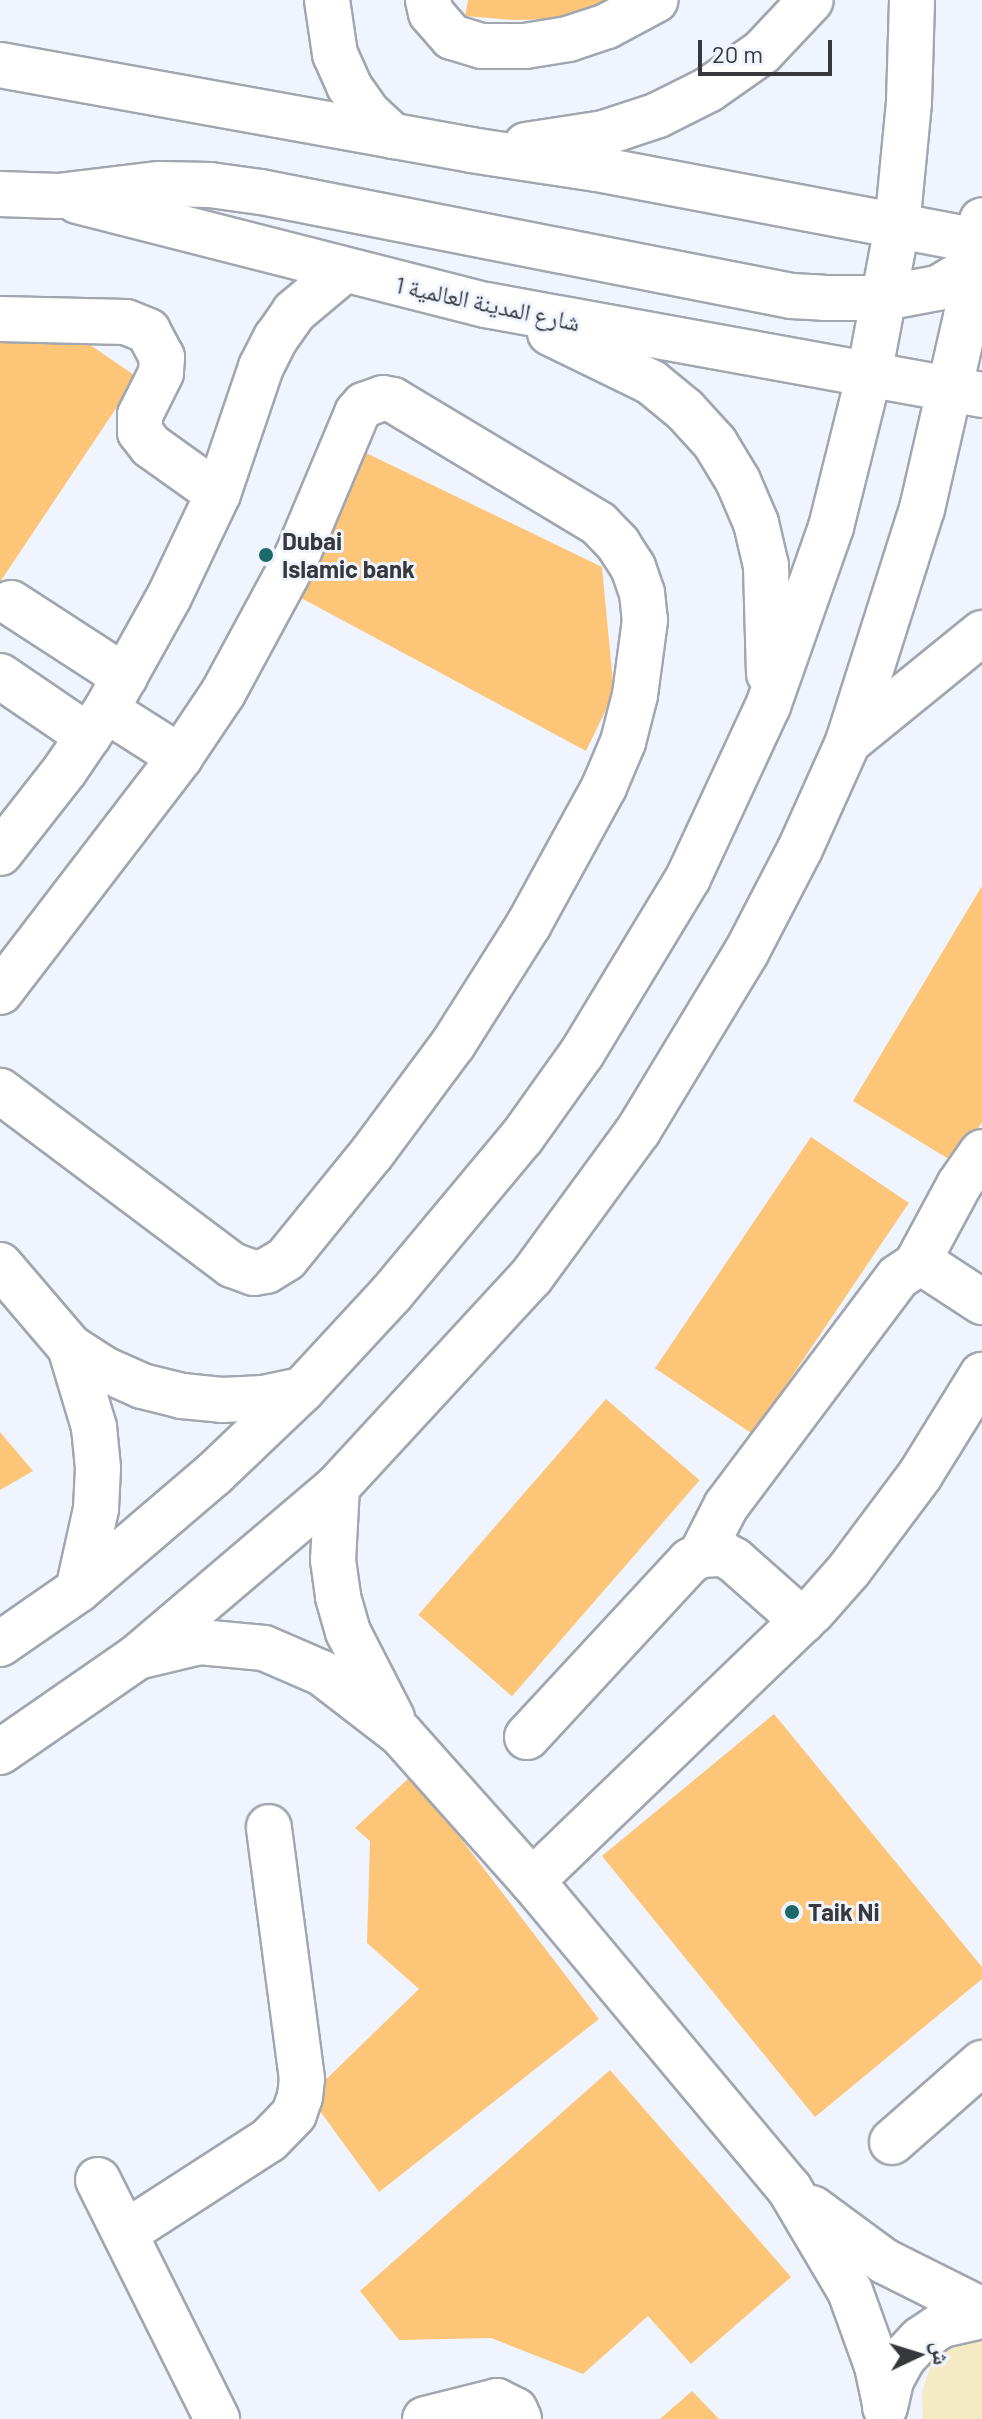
<!DOCTYPE html>
<meta charset="utf-8">
<style>
body{margin:0}
#map{position:relative;width:982px;height:2419px;overflow:hidden;background:#eff4fe;font-family:Barlow,"Noto Naskh Arabic",sans-serif}
div>[style]{position:absolute}
[style*='--x']{left:calc(var(--x)*1px);top:calc(var(--y)*1px);width:calc(var(--w)*1px);rotate:calc(var(--a)*1deg)}
.sand>*{inset:0;background:#f4ebc5}
.building>*{inset:0;background:#fdc578;transform-origin:0 0}
.roads{filter:drop-shadow(2px 0 #a1a6af) drop-shadow(-2px 0 #a1a6af) drop-shadow(0 2px #a1a6af) drop-shadow(0 -2px #a1a6af)}
.minor>*{height:44px;margin:-22px;padding:0 22px;transform-origin:22px;border-radius:22px;background:#fff}
.dots>*{width:22px;height:22px;translate:-50% -50%;box-sizing:border-box;border:4px solid #eff4fe;border-radius:50%}
span{translate:-50% -50%;white-space:nowrap;text-align:center;line-height:1.15;-webkit-text-stroke:6px #eff4fe;paint-order:stroke}
.street-label{font-size:24px;color:#36383c}
.poi-label{font-size:24px;color:#36383c;font-weight:700}
.left{translate:0 -50%;text-align:left}
.north{position:absolute;left:878px;top:2315px;width:80px;height:80px;-webkit-text-stroke:6px #eff4fe;paint-order:stroke;rotate:86deg;font-size:22px;font-weight:700;line-height:32px;text-align:center;color:#36383c}
.north::after{content:'';display:block;margin:auto;width:28px;height:36px;background:#36383c;clip-path:polygon(50% 0,100% 100%,50% 72%,0 100%)}
.scale{position:absolute;left:698px;top:40px;width:134px;height:36px;box-sizing:border-box;border:4px solid #36383c;border-top:0;padding-left:10px;font-size:24px;line-height:28px;white-space:nowrap;color:#36383c;-webkit-text-stroke:6px #eff4fe;paint-order:stroke}
</style>
<div id="map">
<div class="sand">
<div style="clip-path:polygon(982px 2333px,982px 2419px,923px 2419px,922px 2392px,931px 2364px,952px 2344px)"></div>
</div>
<div class="building">
<div style="clip-path:polygon(468px 0,624px 0,559px 19px,513px 20px,465px 16px)"></div>
<div style="clip-path:polygon(13px 323px,47px 345px,61px 325px,137px 377px,0 582px,0 343px)"></div>
<div style="clip-path:polygon(364px 452px,602px 567px,614px 693px,586px 751px,290px 592px)"></div>
<div style="clip-path:polygon(982px 886px,982px 1122px,957px 1164px,853px 1101px)"></div>
<div style="left:811px;top:1137px;width:118px;height:279px;rotate:34deg"></div>
<div style="left:606px;top:1399px;width:124px;height:286px;rotate:41deg"></div>
<div style="clip-path:polygon(0 1432px,33px 1471px,0 1490px)"></div>
<div style="clip-path:polygon(774px 1714px,982px 1967px,982px 1979px,815px 2117px,602px 1856px)"></div>
<div style="clip-path:polygon(412px 1775px,599px 2019px,379px 2192px,309px 2096px,419px 1989px,367px 1943px,370px 1841px,355px 1828px)"></div>
<div style="clip-path:polygon(610px 2070px,791px 2277px,691px 2364px,648px 2316px,583px 2374px,491px 2338px,399px 2340px,360px 2291px)"></div>
<div style="clip-path:polygon(692px 2391px,719px 2419px,660px 2419px)"></div>
</div>
<div class="roads">
<div class="minor">
<div style="--x:327;--y:0;--w:55;--a:81.6"></div>
<div style="--x:335;--y:54;--w:35;--a:66"></div>
<div style="--x:349;--y:86;--w:33;--a:55"></div>
<div style="--x:368;--y:113;--w:34;--a:43"></div>
<div style="--x:428;--y:0;--w:13;--a:77"></div>
<div style="--x:431;--y:13;--w:32;--a:49"></div>
<div style="--x:452;--y:37;--w:31;--a:17"></div>
<div style="--x:482;--y:46;--w:43;--a:0"></div>
<div style="--x:525;--y:46;--w:44;--a:-9.2"></div>
<div style="--x:568;--y:39;--w:41;--a:-18.4"></div>
<div style="--x:607;--y:26;--w:55;--a:-28"></div>
<div style="--x:0;--y:65;--w:479;--a:10.2"></div>
<div style="--x:471;--y:150;--w:127;--a:8.6"></div>
<div style="--x:597;--y:169;--w:392;--a:10.7"></div>
<div style="--x:526;--y:145;--w:79;--a:-8.7"></div>
<div style="--x:604;--y:133;--w:57;--a:-18.4"></div>
<div style="--x:658;--y:115;--w:56;--a:-26.6"></div>
<div style="--x:708;--y:90;--w:66;--a:-35.1"></div>
<div style="--x:762;--y:52;--w:71;--a:-46.7"></div>
<div style="--x:0;--y:194;--w:58;--a:2"></div>
<div style="--x:58;--y:196;--w:102;--a:-6.8"></div>
<div style="--x:159;--y:184;--w:51;--a:1.1"></div>
<div style="--x:210;--y:185;--w:51;--a:7.8"></div>
<div style="--x:261;--y:192;--w:540;--a:11.1"></div>
<div style="--x:791;--y:296;--w:33;--a:3"></div>
<div style="--x:824;--y:298;--w:60;--a:0"></div>
<div style="--x:884;--y:298;--w:55;--a:-10.5"></div>
<div style="--x:938;--y:288;--w:29;--a:-31"></div>
<div style="--x:963;--y:273;--w:33;--a:-63"></div>
<div style="--x:77;--y:201;--w:422;--a:14.3"></div>
<div style="--x:486;--y:305;--w:504;--a:10.28"></div>
<div style="--x:0;--y:319;--w:126;--a:1.4"></div>
<div style="--x:126;--y:322;--w:24;--a:22"></div>
<div style="--x:148;--y:331;--w:30;--a:62"></div>
<div style="--x:162;--y:357;--w:16;--a:94"></div>
<div style="--x:161;--y:373;--w:47;--a:116.6"></div>
<div style="--x:140;--y:415;--w:17;--a:90"></div>
<div style="--x:140;--y:432;--w:18;--a:52"></div>
<div style="--x:151;--y:446;--w:82;--a:35.6"></div>
<div style="--x:550;--y:333;--w:112;--a:25.9"></div>
<div style="--x:651;--y:382;--w:44;--a:39.5"></div>
<div style="--x:685;--y:410;--w:45;--a:47.7"></div>
<div style="--x:715;--y:443;--w:44;--a:58.8"></div>
<div style="--x:738;--y:481;--w:46;--a:66.8"></div>
<div style="--x:756;--y:523;--w:44;--a:76.9"></div>
<div style="--x:766;--y:566;--w:108;--a:88.4"></div>
<div style="--x:11;--y:603;--w:136;--a:33"></div>
<div style="--x:0;--y:676;--w:107;--a:34.3"></div>
<div style="--x:106;--y:710;--w:88;--a:32.4"></div>
<div style="--x:848;--y:742;--w:173;--a:-39.1"></div>
<div style="--x:0;--y:853;--w:105;--a:-51.9"></div>
<div style="--x:65;--y:770;--w:73;--a:-55.7"></div>
<div style="--x:106;--y:710;--w:129;--a:-60.9"></div>
<div style="--x:169;--y:597;--w:114;--a:-64.6"></div>
<div style="--x:218;--y:494;--w:134;--a:-71.3"></div>
<div style="--x:261;--y:367;--w:33;--a:-63"></div>
<div style="--x:276;--y:338;--w:32;--a:-55"></div>
<div style="--x:294;--y:312;--w:64;--a:-39.9"></div>
<div style="--x:0;--y:992;--w:296;--a:-52.5"></div>
<div style="--x:180;--y:757;--w:77;--a:-56.1"></div>
<div style="--x:223;--y:693;--w:156;--a:-61.6"></div>
<div style="--x:297;--y:556;--w:155;--a:-67.2"></div>
<div style="--x:357;--y:413;--w:11;--a:-49"></div>
<div style="--x:364;--y:405;--w:20;--a:-20"></div>
<div style="--x:383;--y:398;--w:10;--a:11"></div>
<div style="--x:393;--y:400;--w:240;--a:31"></div>
<div style="--x:599;--y:524;--w:28;--a:46"></div>
<div style="--x:618;--y:544;--w:27;--a:57"></div>
<div style="--x:633;--y:567;--w:28;--a:71"></div>
<div style="--x:642;--y:593;--w:27;--a:84"></div>
<div style="--x:645;--y:620;--w:76;--a:97.6"></div>
<div style="--x:635;--y:695;--w:49;--a:104.3"></div>
<div style="--x:623;--y:742;--w:49;--a:112.9"></div>
<div style="--x:604;--y:787;--w:156;--a:118.7"></div>
<div style="--x:529;--y:924;--w:142;--a:122.3"></div>
<div style="--x:453;--y:1044;--w:136;--a:126.6"></div>
<div style="--x:372;--y:1153;--w:136;--a:129.1"></div>
<div style="--x:286;--y:1259;--w:23;--a:149"></div>
<div style="--x:266;--y:1271;--w:12;--a:171"></div>
<div style="--x:254;--y:1273;--w:23;--a:-160"></div>
<div style="--x:232;--y:1265;--w:290;--a:-143.1"></div>
<div style="--x:0;--y:1265;--w:108;--a:49.5"></div>
<div style="--x:70;--y:1347;--w:40;--a:32.9"></div>
<div style="--x:104;--y:1369;--w:42;--a:24.1"></div>
<div style="--x:142;--y:1386;--w:41;--a:14"></div>
<div style="--x:182;--y:1396;--w:40;--a:5.7"></div>
<div style="--x:222;--y:1400;--w:41;--a:-2.8"></div>
<div style="--x:263;--y:1398;--w:40;--a:-12"></div>
<div style="--x:916;--y:1265;--w:91;--a:-61.7"></div>
<div style="--x:959;--y:1185;--w:40;--a:-55.1"></div>
<div style="--x:70;--y:1347;--w:84;--a:73.3"></div>
<div style="--x:94;--y:1427;--w:41;--a:84.4"></div>
<div style="--x:98;--y:1468;--w:41;--a:92.8"></div>
<div style="--x:96;--y:1509;--w:83;--a:102.5"></div>
<div style="--x:337;--y:1487;--w:73;--a:93.1"></div>
<div style="--x:333;--y:1560;--w:37;--a:82"></div>
<div style="--x:338;--y:1597;--w:36;--a:74"></div>
<div style="--x:348;--y:1632;--w:97;--a:62.9"></div>
<div style="--x:701;--y:1555;--w:55;--a:-63"></div>
<div style="--x:726;--y:1506;--w:286;--a:-53.1"></div>
<div style="--x:898;--y:1277;--w:22;--a:-34"></div>
<div style="--x:916;--y:1265;--w:11;--a:5"></div>
<div style="--x:927;--y:1266;--w:66;--a:33.2"></div>
<div style="--x:0;--y:1644;--w:95;--a:-34.7"></div>
<div style="--x:78;--y:1590;--w:179;--a:-40.5"></div>
<div style="--x:214;--y:1474;--w:122;--a:-43.7"></div>
<div style="--x:302;--y:1390;--w:131;--a:-47.2"></div>
<div style="--x:391;--y:1294;--w:204;--a:-50.2"></div>
<div style="--x:522;--y:1137;--w:103;--a:-54.5"></div>
<div style="--x:582;--y:1053;--w:205;--a:-58.8"></div>
<div style="--x:688;--y:878;--w:190;--a:-65.1"></div>
<div style="--x:768;--y:706;--w:190;--a:-70.6"></div>
<div style="--x:831;--y:527;--w:157;--a:-76"></div>
<div style="--x:869;--y:375;--w:151;--a:-79.3"></div>
<div style="--x:897;--y:227;--w:126;--a:-84.5"></div>
<div style="--x:909;--y:102;--w:102;--a:-88.3"></div>
<div style="--x:145;--y:1655;--w:57;--a:-13.3"></div>
<div style="--x:200;--y:1642;--w:64;--a:5.4"></div>
<div style="--x:264;--y:1648;--w:63;--a:23.3"></div>
<div style="--x:322;--y:1673;--w:100;--a:37.7"></div>
<div style="--x:401;--y:1734;--w:197;--a:48.3"></div>
<div style="--x:532;--y:1881;--w:400;--a:50.1"></div>
<div style="--x:789;--y:2188;--w:120;--a:59.4"></div>
<div style="--x:850;--y:2291;--w:80;--a:70.2"></div>
<div style="--x:877;--y:2366;--w:40;--a:78"></div>
<div style="--x:527;--y:1737;--w:240;--a:-47.2"></div>
<div style="--x:690;--y:1561;--w:13;--a:-29"></div>
<div style="--x:701;--y:1555;--w:22;--a:-3"></div>
<div style="--x:723;--y:1554;--w:13;--a:29"></div>
<div style="--x:734;--y:1560;--w:92;--a:41.5"></div>
<div style="--x:0;--y:1752;--w:165;--a:-34.7"></div>
<div style="--x:136;--y:1658;--w:264;--a:-40.4"></div>
<div style="--x:337;--y:1487;--w:286;--a:-47.3"></div>
<div style="--x:531;--y:1277;--w:181;--a:-53.8"></div>
<div style="--x:638;--y:1131;--w:208;--a:-58.8"></div>
<div style="--x:746;--y:953;--w:117;--a:-62.6"></div>
<div style="--x:800;--y:849;--w:117;--a:-65.8"></div>
<div style="--x:848;--y:742;--w:244;--a:-72.4"></div>
<div style="--x:922;--y:509;--w:197;--a:-77.1"></div>
<div style="--x:966;--y:317;--w:98;--a:-80.6"></div>
<div style="--x:532;--y:1881;--w:388;--a:-43.9"></div>
<div style="--x:812;--y:1612;--w:56;--a:-48.6"></div>
<div style="--x:849;--y:1570;--w:119;--a:-53.2"></div>
<div style="--x:920;--y:1475;--w:118;--a:-58.2"></div>
<div style="--x:892;--y:2142;--w:120;--a:-41.3"></div>
<div style="--x:98;--y:2180;--w:267;--a:63.5"></div>
<div style="--x:812;--y:2208;--w:89;--a:36.4"></div>
<div style="--x:884;--y:2261;--w:110;--a:26.6"></div>
<div style="--x:125;--y:2233;--w:171;--a:-32.9"></div>
<div style="--x:269;--y:2140;--w:36;--a:-46"></div>
<div style="--x:294;--y:2114;--w:18;--a:-71"></div>
<div style="--x:300;--y:2097;--w:18;--a:-84"></div>
<div style="--x:302;--y:2079;--w:254;--a:-97.5"></div>
<div style="--x:885;--y:2407;--w:28;--a:-77"></div>
<div style="--x:891;--y:2380;--w:25;--a:-61"></div>
<div style="--x:903;--y:2358;--w:26;--a:-47"></div>
<div style="--x:921;--y:2339;--w:25;--a:-34"></div>
<div style="--x:942;--y:2325;--w:41;--a:-12.7"></div>
<div style="--x:425;--y:2419;--w:74;--a:-14"></div>
<div style="--x:497;--y:2401;--w:20;--a:27"></div>
<div style="--x:515;--y:2410;--w:10;--a:66"></div>
</div>
</div>
<div class="dots">
<div style="left:266px;top:555px;background:#1b696b"></div>
<div style="left:792px;top:1912px;background:#1b696b"></div>
</div>
<div class="street-label">
<span style="left:488px;top:303px;rotate:12deg">شارع المدينة العالمية 1</span>
</div>
<div class="poi-label">
<span class="left" style="left:282px;top:555px">Dubai<br>Islamic bank</span>
<span class="left" style="left:808px;top:1912px">Taik Ni</span>
</div>
<div class="north">ش</div>
<div class="scale">20 m</div>
</div>
